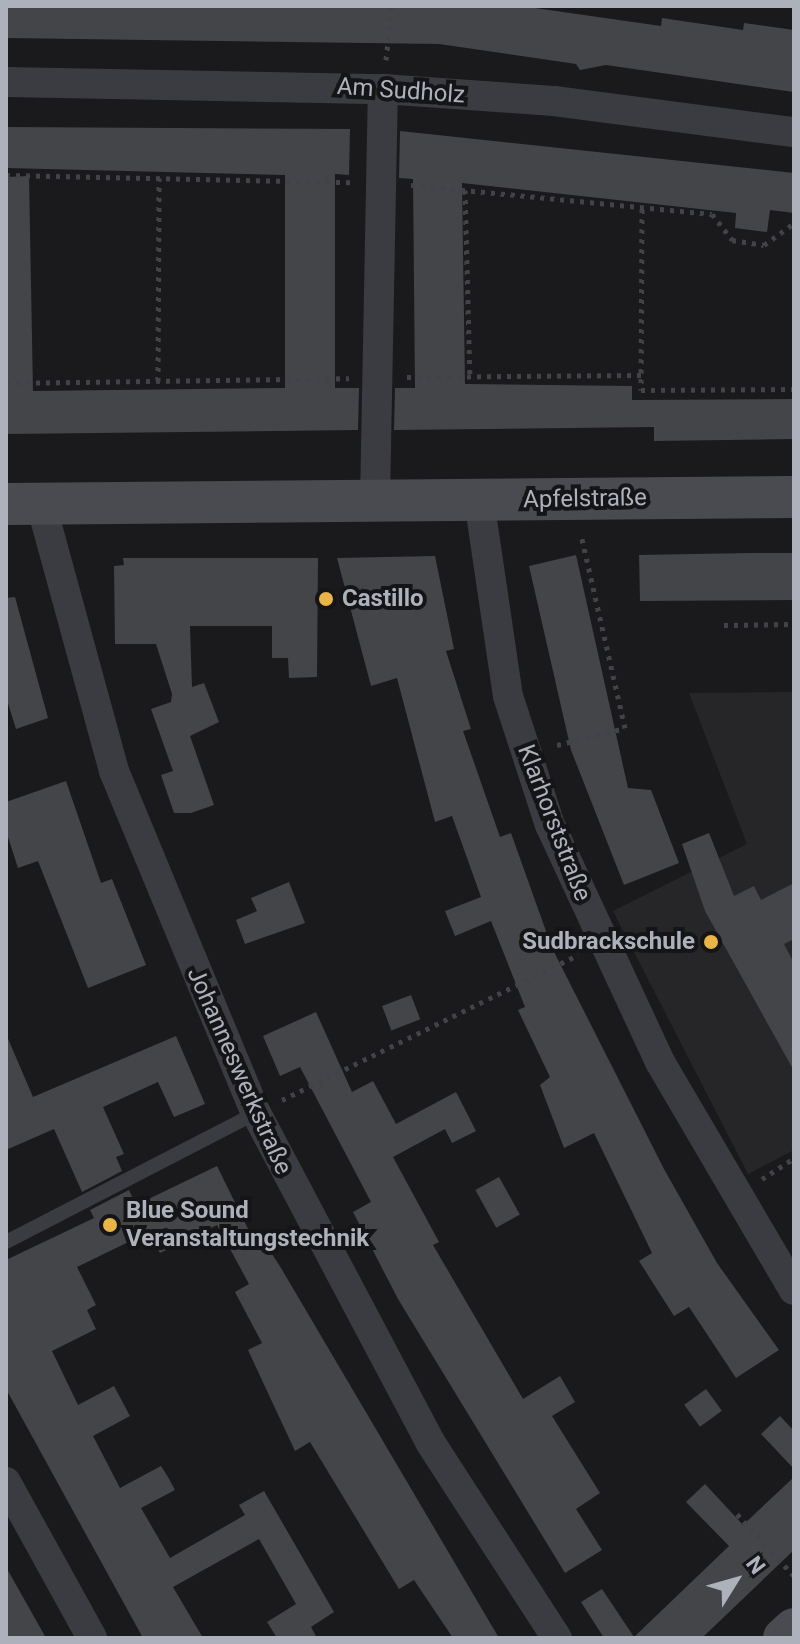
<!DOCTYPE html>
<meta charset="utf-8">
<style>
body{margin:0}
#map{position:relative;width:800px;height:1644px;overflow:hidden;background:#1a1a1c;font-family:Roboto,sans-serif}
div>[style]{position:absolute}
[style*='--x']{left:calc(var(--x)*1px);top:calc(var(--y)*1px);width:calc(var(--w)*1px);rotate:calc(var(--a)*1deg)}
.built>*{inset:0;background:#262629}
.building>*{inset:0;background:#444549;transform-origin:0 0}
.path>*{height:5px;margin-top:-2.5px;transform-origin:0;background:repeating-linear-gradient(90deg,#414348 0 4px,transparent 0 10px)}
.lane>*{height:14px;margin:-7px;padding:0 7px;transform-origin:7px;border-radius:7px;background:#3b3c41}
.street>*{height:30px;margin:-15px;padding:0 15px;transform-origin:15px;border-radius:15px;background:#3b3c41}
.secondary>*{height:42px;margin:-21px;padding:0 21px;transform-origin:21px;border-radius:21px;background:#494b51}
.dots>*{width:22px;height:22px;translate:-50% -50%;box-sizing:border-box;border:4px solid #151517;border-radius:50%}
span{translate:-50% -50%;white-space:nowrap;text-align:center;line-height:1.15;-webkit-text-stroke:8px #151517;paint-order:stroke}
.street-label{font-size:24px;color:#adb1bb}
.poi-label{font-size:24px;color:#adb1bb;font-weight:700}
.left{translate:0 -50%;text-align:left}
.right{translate:-100% -50%;text-align:right}
.frame{position:absolute;inset:0;border:8px solid #adb1bb;pointer-events:none}
.north{position:absolute;left:696px;top:1540px;width:80px;height:80px;-webkit-text-stroke:6px #151517;paint-order:stroke;rotate:53deg;font-size:22px;font-weight:700;line-height:32px;text-align:center;color:#adb1bb}
.north::after{content:'';display:block;margin:auto;width:28px;height:36px;background:#adb1bb;clip-path:polygon(50% 0,100% 100%,50% 72%,0 100%)}
</style>
<div id="map">
<div class="built">
<div style="clip-path:polygon(794px 692px,794px 1150px,748px 1174px,613px 911px,747px 844px,689px 693px)"></div>
</div>
<div class="building">
<div style="clip-path:polygon(6px 6px,521px 6px,661px 26px,662px 18px,743px 30px,744px 23px,794px 30px,794px 92px,606px 65px,580px 70px,576px 64px,439px 44px,6px 38px)"></div>
<div style="clip-path:polygon(6px 127px,350px 129px,349px 175px,335px 174px,335px 388px,359px 388px,358px 430px,6px 434px,6px 177px,29px 176px,33px 391px,285px 388px,285px 175px,6px 168px)"></div>
<div style="clip-path:polygon(400px 131px,794px 173px,794px 213px,770px 210px,767px 232px,735px 228px,736px 213px,462px 183px,465px 384px,632px 386px,632px 400px,794px 399px,794px 439px,654px 441px,654px 427px,394px 430px,395px 388px,415px 388px,413px 179px,399px 178px)"></div>
<div style="clip-path:polygon(751px 553px,794px 553px,794px 600px,640px 601px,639px 555px)"></div>
<div style="clip-path:polygon(576px 555px,628px 788px,651px 790px,679px 863px,624px 885px,571px 750px,529px 566px)"></div>
<div style="clip-path:polygon(435px 556px,454px 649px,446px 651px,471px 729px,463px 731px,500px 837px,511px 833px,552px 948px,664px 1169px,717px 1263px,779px 1350px,736px 1378px,689px 1307px,674px 1316px,639px 1261px,652px 1253px,594px 1133px,564px 1148px,540px 1085px,550px 1077px,518px 1010px,525px 1007px,491px 921px,455px 936px,445px 911px,481px 897px,452px 816px,435px 822px,397px 678px,371px 686px,337px 558px)"></div>
<div style="clip-path:polygon(123px 558px,318px 558px,317px 677px,289px 678px,288px 658px,272px 658px,272px 626px,190px 626px,192px 687px,204px 683px,219px 722px,190px 736px,214px 805px,191px 813px,174px 813px,161px 775px,173px 771px,151px 709px,171px 702px,172px 694px,156px 644px,115px 644px,114px 566px,124px 565px)"></div>
<div style="clip-path:polygon(15px 597px,48px 718px,16px 729px,6px 697px,6px 598px)"></div>
<div style="clip-path:polygon(66px 781px,101px 883px,112px 879px,146px 965px,88px 988px,38px 861px,18px 868px,6px 831px,6px 802px)"></div>
<div style="clip-path:polygon(709px 833px,734px 896px,754px 886px,761px 900px,794px 883px,794px 939px,784px 944px,794px 963px,794px 1071px,705px 911px,682px 844px)"></div>
<div style="clip-path:polygon(289px 882px,305px 923px,245px 944px,236px 920px,257px 911px,251px 898px)"></div>
<div style="left:411px;top:995px;width:26px;height:31px;rotate:69deg"></div>
<div style="clip-path:polygon(316px 1012px,352px 1092px,373px 1081px,396px 1124px,456px 1092px,476px 1131px,452px 1143px,445px 1129px,393px 1157px,439px 1242px,433px 1245px,523px 1399px,560px 1376px,575px 1402px,552px 1416px,600px 1493px,576px 1509px,602px 1550px,565px 1573px,398px 1299px,353px 1212px,371px 1202px,300px 1067px,280px 1076px,263px 1036px)"></div>
<div style="clip-path:polygon(6px 1034px,33px 1097px,176px 1036px,205px 1104px,174px 1117px,158px 1082px,103px 1107px,124px 1154px,116px 1157px,122px 1171px,82px 1192px,54px 1129px,6px 1150px)"></div>
<div style="clip-path:polygon(217px 1166px,253px 1239px,260px 1235px,281px 1268px,499px 1638px,453px 1638px,414px 1580px,399px 1589px,310px 1442px,295px 1451px,248px 1350px,262px 1343px,235px 1292px,249px 1284px,217px 1225px,160px 1253px,149px 1232px,77px 1267px,96px 1305px,87px 1310px,96px 1329px,52px 1351px,78px 1405px,114px 1386px,130px 1416px,93px 1436px,120px 1488px,161px 1466px,168px 1477px,175px 1490px,141px 1508px,170px 1558px,245px 1515px,239px 1505px,264px 1491px,334px 1612px,311px 1627px,317px 1638px,277px 1638px,267px 1622px,296px 1604px,259px 1539px,173px 1587px,203px 1638px,143px 1638px,6px 1389px,6px 1260px,94px 1218px,90px 1210px,129px 1190px,136px 1205px)"></div>
<div style="left:499px;top:1177px;width:43px;height:27px;rotate:61deg"></div>
<div style="left:706px;top:1389px;width:27px;height:27px;rotate:54deg"></div>
<div style="clip-path:polygon(780px 1416px,794px 1431px,794px 1469px,761px 1434px)"></div>
<div style="clip-path:polygon(794px 1477px,794px 1550px,702px 1638px,604px 1638px,581px 1602px,602px 1589px,634px 1637px,729px 1546px,686px 1502px,705px 1484px,743px 1525px)"></div>
<div style="clip-path:polygon(6px 1567px,46px 1638px,6px 1638px)"></div>
</div>
<div class="path">
<div style="--x:386;--y:60;--w:54;--a:-83.7"></div>
<div style="--x:6;--y:175;--w:347;--a:1.2"></div>
<div style="--x:411;--y:185;--w:302;--a:5.5"></div>
<div style="--x:712;--y:214;--w:33;--a:52"></div>
<div style="--x:732;--y:240;--w:32;--a:9"></div>
<div style="--x:764;--y:245;--w:37;--a:-36"></div>
<div style="--x:465;--y:190;--w:187;--a:88.5"></div>
<div style="--x:642;--y:209;--w:181;--a:90.3"></div>
<div style="--x:641;--y:390;--w:153;--a:-0.4"></div>
<div style="--x:407;--y:377;--w:234;--a:-0.5"></div>
<div style="--x:158;--y:381;--w:203;--a:-89.7"></div>
<div style="--x:6;--y:383;--w:343;--a:-0.8"></div>
<div style="--x:724;--y:625;--w:70;--a:-0.8"></div>
<div style="--x:557;--y:745;--w:70;--a:-14"></div>
<div style="--x:625;--y:728;--w:199;--a:-102.8"></div>
<div style="--x:282;--y:1100;--w:330;--a:-26.1"></div>
<div style="--x:762;--y:1179;--w:38;--a:-33"></div>
<div style="--x:737;--y:1514;--w:84;--a:47.4"></div>
</div>
<div class="lane">
<div style="--x:6;--y:1242;--w:281;--a:-27.3"></div>
</div>
<div class="street">
<div style="--x:6;--y:82;--w:377;--a:1.1"></div>
<div style="--x:383;--y:89;--w:171;--a:4"></div>
<div style="--x:554;--y:101;--w:242;--a:7.4"></div>
<div style="--x:375;--y:500;--w:411;--a:-88.9"></div>
<div style="--x:479;--y:500;--w:198;--a:81.6"></div>
<div style="--x:508;--y:696;--w:136;--a:72"></div>
<div style="--x:550;--y:825;--w:261;--a:65.1"></div>
<div style="--x:660;--y:1062;--w:264;--a:59.6"></div>
<div style="--x:41;--y:504;--w:277;--a:74.7"></div>
<div style="--x:114;--y:771;--w:370;--a:67.5"></div>
<div style="--x:256;--y:1113;--w:372;--a:62.1"></div>
<div style="--x:430;--y:1442;--w:234;--a:57.1"></div>
<div style="--x:6;--y:1482;--w:178;--a:61.1"></div>
</div>
<div class="secondary">
<div style="--x:6;--y:504;--w:788;--a:-0.51"></div>
<div style="--x:784;--y:1638;--w:13;--a:-42"></div>
</div>
<div class="dots">
<div style="left:326px;top:599px;background:#e8b546"></div>
<div style="left:711px;top:942px;background:#e8b546"></div>
<div style="left:110px;top:1225px;background:#e8b546"></div>
</div>
<div class="street-label">
<span style="left:401px;top:91px;rotate:4deg">Am Sudholz</span>
<span style="left:585px;top:499px;rotate:-1deg">Apfelstraße</span>
<span style="left:554px;top:823px;rotate:69deg">Klarhorststraße</span>
<span style="left:239px;top:1071px;rotate:66deg">Johanneswerkstraße</span>
</div>
<div class="poi-label">
<span class="left" style="left:342px;top:599px">Castillo</span>
<span class="right" style="left:695px;top:942px">Sudbrackschule</span>
<span class="left" style="left:126px;top:1225px">Blue Sound<br>Veranstaltungstechnik</span>
</div>
<div class="frame"></div>
<div class="north">N</div>
</div>
